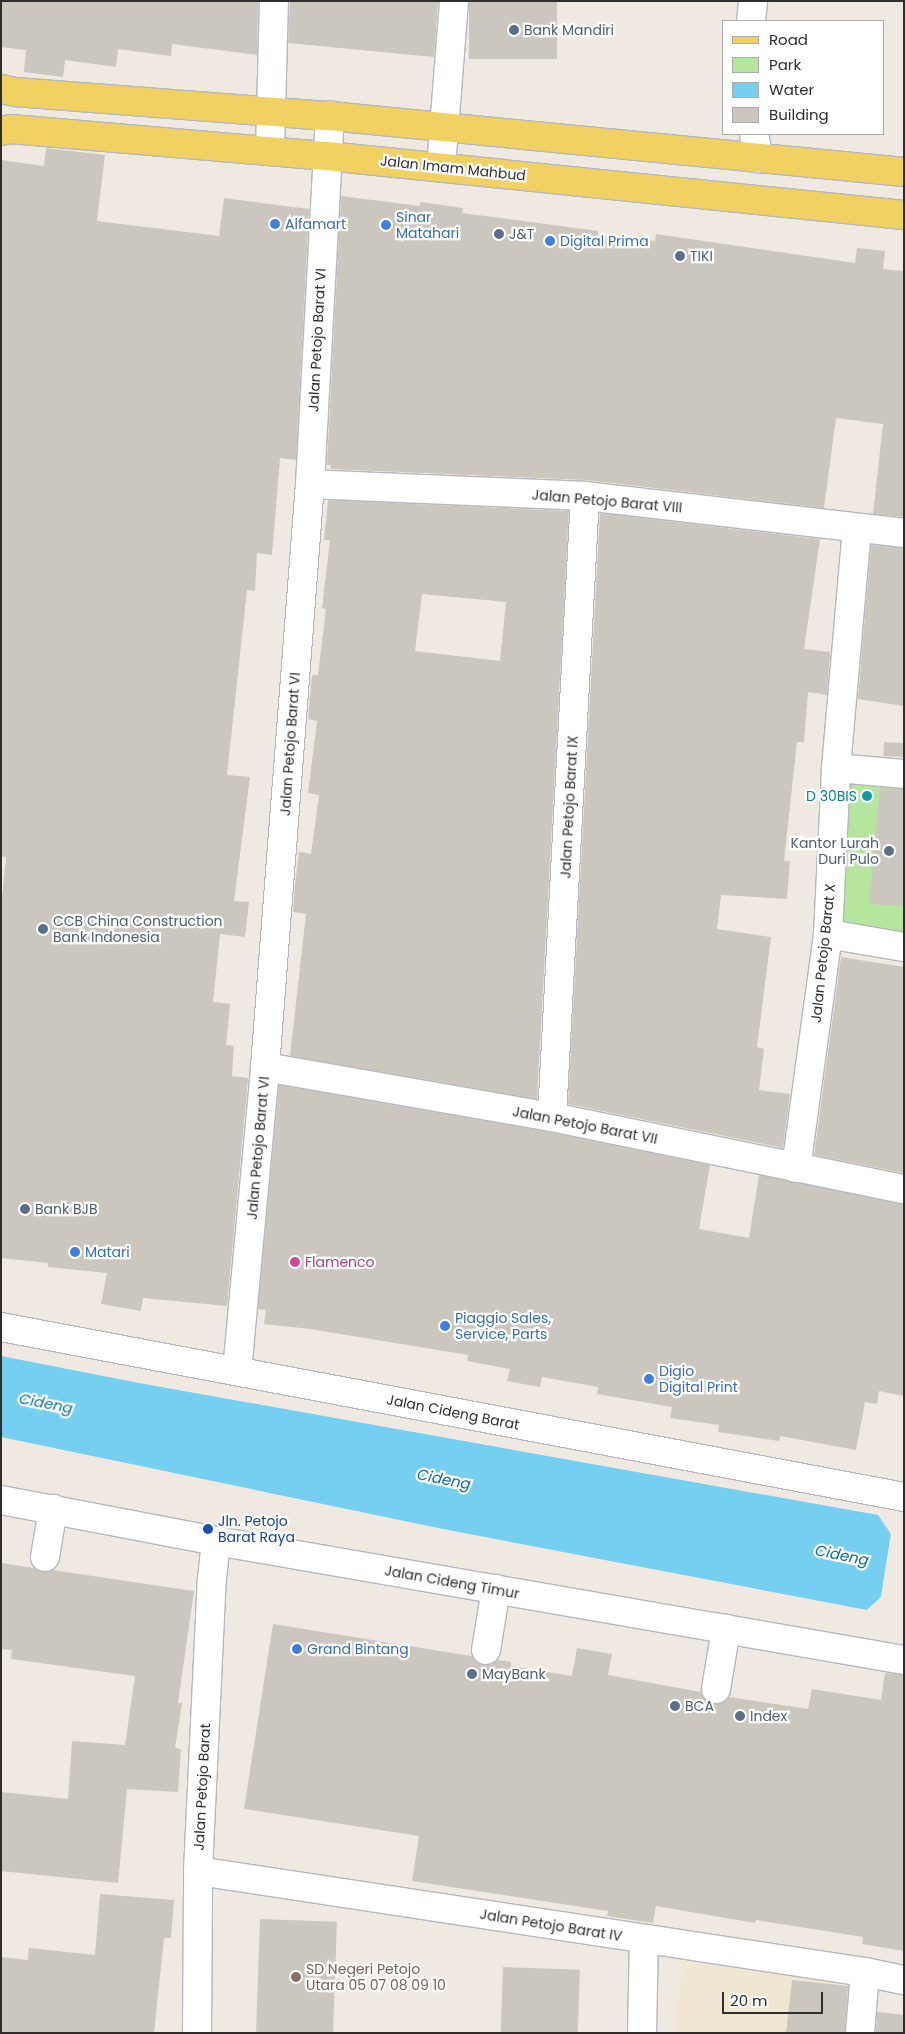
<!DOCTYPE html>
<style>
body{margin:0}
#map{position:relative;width:905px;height:2034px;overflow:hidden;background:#efe9e1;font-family:Poppins,sans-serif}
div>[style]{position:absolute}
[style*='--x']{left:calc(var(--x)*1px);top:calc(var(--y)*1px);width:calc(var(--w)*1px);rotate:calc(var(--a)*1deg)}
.education>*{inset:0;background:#f0e6d1}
.green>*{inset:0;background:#b6e59e}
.water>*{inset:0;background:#75cff0}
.pier>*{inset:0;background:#efe9e1}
.building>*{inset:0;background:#cbc7bf;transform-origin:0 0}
.roads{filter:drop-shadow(1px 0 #b4b7c1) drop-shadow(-1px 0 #b4b7c1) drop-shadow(0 1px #b4b7c1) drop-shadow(0 -1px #b4b7c1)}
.minor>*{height:28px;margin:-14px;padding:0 14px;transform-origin:14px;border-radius:14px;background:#fff}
.major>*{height:28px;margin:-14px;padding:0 14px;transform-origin:14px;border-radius:14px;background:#f2d163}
.dots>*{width:14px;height:14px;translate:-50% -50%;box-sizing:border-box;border:2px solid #fff;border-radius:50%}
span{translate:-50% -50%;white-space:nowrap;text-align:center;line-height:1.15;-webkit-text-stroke:4.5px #fff;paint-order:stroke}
.service-label{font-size:14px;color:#4e5e75}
.left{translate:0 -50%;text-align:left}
.right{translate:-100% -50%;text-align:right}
.street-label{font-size:14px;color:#2e2e2e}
.shop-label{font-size:14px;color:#366cbe}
.culture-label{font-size:14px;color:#0d838f}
.hotel-label{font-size:14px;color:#b23c85}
.transit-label{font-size:14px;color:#164399}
.education-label{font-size:14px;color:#785e54}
.water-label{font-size:15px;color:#0d6fa3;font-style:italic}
.frame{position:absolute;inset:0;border:2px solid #2e2e2e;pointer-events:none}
.legend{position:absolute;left:722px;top:20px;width:162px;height:115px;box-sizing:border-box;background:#fff;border:1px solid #ababab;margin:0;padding:6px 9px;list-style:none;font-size:15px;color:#2e2e2e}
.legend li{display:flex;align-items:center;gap:10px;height:25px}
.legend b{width:25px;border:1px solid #ababab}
.scale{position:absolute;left:722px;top:1992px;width:101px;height:22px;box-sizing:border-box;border:2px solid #2e2e2e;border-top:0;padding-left:6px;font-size:15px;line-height:18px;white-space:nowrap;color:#2e2e2e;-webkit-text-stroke:4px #fff;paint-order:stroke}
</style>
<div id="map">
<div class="education">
<div style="clip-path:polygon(683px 1961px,861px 1981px,855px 2033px,675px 2033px)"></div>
</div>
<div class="green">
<div style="clip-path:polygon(836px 768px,904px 775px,904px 947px,828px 934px)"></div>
</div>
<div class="water">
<div style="clip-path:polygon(1px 1356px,139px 1383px,878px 1515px,891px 1534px,881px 1597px,867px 1610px,443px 1529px,1px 1437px)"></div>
</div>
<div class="pier">
<div style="clip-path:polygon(878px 1515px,887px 1521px,894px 1534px,884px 1598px,870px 1610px,867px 1610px,881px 1597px,891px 1534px,885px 1523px)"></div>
</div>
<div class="building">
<div style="clip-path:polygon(1px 1px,258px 1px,257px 55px,172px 44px,171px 56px,118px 49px,116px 67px,65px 60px,63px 77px,24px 72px,26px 50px,1px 47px)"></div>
<div style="clip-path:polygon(290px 1px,438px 1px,434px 57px,288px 43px)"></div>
<div style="left:469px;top:1px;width:88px;height:58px"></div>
<div style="clip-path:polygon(46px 148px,105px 155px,97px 221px,219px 236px,224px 198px,309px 209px,296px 460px,280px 458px,272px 555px,257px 553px,255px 591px,247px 590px,227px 775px,250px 777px,234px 901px,249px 902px,245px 937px,220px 934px,213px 1002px,230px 1004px,226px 1045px,234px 1046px,232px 1076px,248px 1078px,227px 1306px,143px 1298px,141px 1311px,101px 1304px,107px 1273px,48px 1267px,48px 1263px,1px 1258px,1px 909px,6px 857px,1px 856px,1px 160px,44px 166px)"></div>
<div style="clip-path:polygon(341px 196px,420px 206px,420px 202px,463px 208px,462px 213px,598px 231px,598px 235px,655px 241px,656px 234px,855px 263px,857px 248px,885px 251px,883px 269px,904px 271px,904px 517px,873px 514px,883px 424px,836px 418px,824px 508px,586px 480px,331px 469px,331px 465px,327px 465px)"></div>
<div style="clip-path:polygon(evenodd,328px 500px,569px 511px,537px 1099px,290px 1056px,306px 914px,293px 912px,295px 885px,299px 852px,311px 854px,319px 795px,308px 793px,317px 721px,308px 719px,312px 675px,318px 675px,326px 609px,322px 608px,330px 540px,324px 540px,328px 500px,422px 594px,506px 602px,500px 661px,415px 651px,422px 594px)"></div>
<div style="clip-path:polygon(600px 513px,820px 539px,804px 649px,830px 652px,827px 695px,808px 692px,804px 742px,797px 742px,784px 861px,790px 861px,787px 899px,721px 895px,717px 929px,771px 937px,757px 1047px,764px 1049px,759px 1090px,790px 1094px,783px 1148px,568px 1104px)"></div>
<div style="clip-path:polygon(871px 545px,904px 548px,904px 706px,858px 699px)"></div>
<div style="left:884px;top:742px;width:20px;height:14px;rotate:3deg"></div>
<div style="clip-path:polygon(880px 788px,904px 789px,904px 906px,869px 904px)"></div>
<div style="clip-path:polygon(841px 957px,904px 967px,904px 1173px,814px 1155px)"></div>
<div style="clip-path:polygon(279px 1085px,549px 1132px,710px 1165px,699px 1229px,749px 1238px,759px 1175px,904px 1204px,904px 1396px,879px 1391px,877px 1404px,865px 1402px,856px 1450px,780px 1436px,779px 1441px,718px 1432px,719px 1425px,670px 1418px,672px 1407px,597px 1394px,598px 1387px,542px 1377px,540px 1387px,507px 1381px,510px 1369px,467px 1361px,468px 1355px,310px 1329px,264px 1324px,266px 1310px,258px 1309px)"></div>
<div style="clip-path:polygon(1px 1563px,34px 1568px,43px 1572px,52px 1570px,194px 1591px,178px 1703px,182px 1703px,175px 1748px,181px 1749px,178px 1792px,127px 1789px,118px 1883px,1px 1871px,1px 1792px,68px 1799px,72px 1741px,125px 1745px,135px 1676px,11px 1659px,12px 1650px,1px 1649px)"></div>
<div style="clip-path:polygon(273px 1624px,471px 1656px,476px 1662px,483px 1665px,491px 1665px,498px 1660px,511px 1662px,511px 1666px,572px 1676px,577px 1648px,612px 1654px,608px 1675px,701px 1692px,706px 1701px,714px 1704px,722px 1703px,729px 1697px,808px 1709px,812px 1689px,881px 1700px,885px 1673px,904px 1675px,904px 1951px,862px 1944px,863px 1937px,756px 1920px,755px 1923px,656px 1906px,653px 1923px,607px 1916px,608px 1911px,412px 1881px,419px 1836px,244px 1809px)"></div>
<div style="clip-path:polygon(100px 1894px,174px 1900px,171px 1938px,164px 1938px,154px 2033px,1px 2033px,1px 1957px,28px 1960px,29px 1948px,95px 1955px)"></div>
<div style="left:260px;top:1919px;width:77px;height:114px;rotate:2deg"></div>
<div style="left:503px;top:1967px;width:77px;height:66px;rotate:2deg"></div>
<div style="clip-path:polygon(792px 1980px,848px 1986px,845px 2033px,786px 2033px)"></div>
<div style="clip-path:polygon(877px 2012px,904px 2015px,904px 2033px,876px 2033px)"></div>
</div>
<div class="roads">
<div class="minor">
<div style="--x:751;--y:21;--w:20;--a:-84"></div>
<div style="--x:754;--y:134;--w:25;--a:79"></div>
<div style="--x:270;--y:151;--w:150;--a:-88.5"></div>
<div style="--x:441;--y:167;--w:167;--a:-85.5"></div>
<div style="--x:310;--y:484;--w:275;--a:2.5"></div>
<div style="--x:585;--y:496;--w:321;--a:6.6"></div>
<div style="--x:836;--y:768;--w:68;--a:5"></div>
<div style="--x:828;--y:934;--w:77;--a:9.7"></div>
<div style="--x:265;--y:1067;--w:291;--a:9.9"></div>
<div style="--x:552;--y:1117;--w:359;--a:11.6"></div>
<div style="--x:552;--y:1117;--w:622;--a:-86.96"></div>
<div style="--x:796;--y:1168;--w:236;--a:-82.2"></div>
<div style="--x:828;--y:934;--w:166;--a:-87.2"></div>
<div style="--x:836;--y:768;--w:240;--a:-85"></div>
<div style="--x:1;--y:1327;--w:919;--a:10.66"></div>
<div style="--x:237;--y:1371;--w:305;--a:-84.7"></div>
<div style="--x:265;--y:1067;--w:585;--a:-85.59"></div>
<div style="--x:310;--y:484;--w:369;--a:-86.9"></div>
<div style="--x:1;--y:1500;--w:219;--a:10.8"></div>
<div style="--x:216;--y:1541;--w:698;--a:9.81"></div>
<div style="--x:45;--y:1557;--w:49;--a:-80.5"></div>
<div style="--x:486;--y:1650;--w:62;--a:-80.7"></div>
<div style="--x:716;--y:1689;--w:61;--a:-80.5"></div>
<div style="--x:198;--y:1871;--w:675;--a:8.61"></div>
<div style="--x:865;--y:1972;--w:40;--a:12"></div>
<div style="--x:197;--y:2033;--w:162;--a:-89.6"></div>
<div style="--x:198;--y:1871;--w:292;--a:-87.3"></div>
<div style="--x:212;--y:1579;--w:38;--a:-84"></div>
<div style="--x:642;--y:2033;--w:94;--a:-88.8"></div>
<div style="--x:860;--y:2033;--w:61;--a:-85.3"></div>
</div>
<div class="major">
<div style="--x:1;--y:89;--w:14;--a:12"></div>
<div style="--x:15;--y:92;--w:316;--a:4.4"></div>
<div style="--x:330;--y:116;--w:577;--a:5.57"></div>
<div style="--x:1;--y:131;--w:10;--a:-11"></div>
<div style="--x:11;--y:129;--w:317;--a:4.9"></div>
<div style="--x:327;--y:156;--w:580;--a:5.84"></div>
</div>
</div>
<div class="dots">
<div style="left:514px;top:30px;background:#5c6f8a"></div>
<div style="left:275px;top:224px;background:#3f7fe0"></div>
<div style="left:386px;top:225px;background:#3f7fe0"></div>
<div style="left:499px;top:234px;background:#5c6f8a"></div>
<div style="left:550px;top:241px;background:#3f7fe0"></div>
<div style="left:680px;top:256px;background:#5c6f8a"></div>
<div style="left:867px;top:796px;background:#0f9aa8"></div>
<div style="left:889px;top:851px;background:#5c6f8a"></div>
<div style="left:43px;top:929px;background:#5c6f8a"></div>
<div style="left:25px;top:1209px;background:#5c6f8a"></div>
<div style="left:75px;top:1252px;background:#3f7fe0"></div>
<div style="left:295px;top:1262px;background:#d1479c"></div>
<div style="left:445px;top:1326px;background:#3f7fe0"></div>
<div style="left:649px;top:1379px;background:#3f7fe0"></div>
<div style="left:208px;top:1529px;background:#1a4fb4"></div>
<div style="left:297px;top:1649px;background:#3f7fe0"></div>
<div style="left:472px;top:1674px;background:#5c6f8a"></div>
<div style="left:675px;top:1706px;background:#5c6f8a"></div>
<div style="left:740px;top:1716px;background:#5c6f8a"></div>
<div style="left:296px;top:1977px;background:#8d6e63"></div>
</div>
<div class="service-label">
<span class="left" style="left:524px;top:30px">Bank Mandiri</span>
<span class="left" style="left:509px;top:234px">J&amp;T</span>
<span class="left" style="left:690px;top:256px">TIKI</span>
<span class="right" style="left:879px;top:851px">Kantor Lurah<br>Duri Pulo</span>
<span class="left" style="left:53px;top:929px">CCB China Construction<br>Bank Indonesia</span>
<span class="left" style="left:35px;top:1209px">Bank BJB</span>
<span class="left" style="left:482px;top:1674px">MayBank</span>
<span class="left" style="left:685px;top:1706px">BCA</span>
<span class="left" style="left:750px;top:1716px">Index</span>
</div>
<div class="street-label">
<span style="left:453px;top:168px;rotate:6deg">Jalan Imam Mahbud</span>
<span style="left:317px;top:340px;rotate:-87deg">Jalan Petojo Barat VI</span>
<span style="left:607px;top:501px;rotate:5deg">Jalan Petojo Barat VIII</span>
<span style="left:290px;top:744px;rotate:-86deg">Jalan Petojo Barat VI</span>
<span style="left:569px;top:807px;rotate:-87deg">Jalan Petojo Barat IX</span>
<span style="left:823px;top:953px;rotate:-84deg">Jalan Petojo Barat X</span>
<span style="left:585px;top:1125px;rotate:11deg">Jalan Petojo Barat VII</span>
<span style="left:258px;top:1148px;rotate:-85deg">Jalan Petojo Barat VI</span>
<span style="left:453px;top:1412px;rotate:11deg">Jalan Cideng Barat</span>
<span style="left:452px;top:1582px;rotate:10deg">Jalan Cideng Timur</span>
<span style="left:202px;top:1787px;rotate:-87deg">Jalan Petojo Barat</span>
<span style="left:551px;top:1925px;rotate:9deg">Jalan Petojo Barat IV</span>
</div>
<div class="shop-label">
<span class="left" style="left:396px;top:225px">Sinar<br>Matahari</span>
<span class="left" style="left:285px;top:224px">Alfamart</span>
<span class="left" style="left:560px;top:241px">Digital Prima</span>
<span class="left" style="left:85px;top:1252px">Matari</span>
<span class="left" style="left:455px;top:1326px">Piaggio Sales,<br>Service, Parts</span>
<span class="left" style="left:659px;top:1379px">Digio<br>Digital Print</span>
<span class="left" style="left:307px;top:1649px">Grand Bintang</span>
</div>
<div class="culture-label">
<span class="right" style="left:857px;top:796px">D 30BIS</span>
</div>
<div class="hotel-label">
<span class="left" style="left:305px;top:1262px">Flamenco</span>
</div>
<div class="transit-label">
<span class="left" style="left:218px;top:1529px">Jln. Petojo<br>Barat Raya</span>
</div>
<div class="education-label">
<span class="left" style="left:306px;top:1977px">SD Negeri Petojo<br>Utara 05 07 08 09 10</span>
</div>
<div class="water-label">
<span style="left:46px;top:1403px;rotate:11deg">Cideng</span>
<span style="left:444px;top:1479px;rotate:11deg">Cideng</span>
<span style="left:842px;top:1555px;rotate:11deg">Cideng</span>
</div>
<div class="frame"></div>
<ul class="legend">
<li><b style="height:6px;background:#f2d163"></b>Road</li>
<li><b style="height:14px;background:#b6e59e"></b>Park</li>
<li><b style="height:14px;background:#75cff0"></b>Water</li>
<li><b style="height:14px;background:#cbc7bf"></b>Building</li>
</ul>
<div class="scale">20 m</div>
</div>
